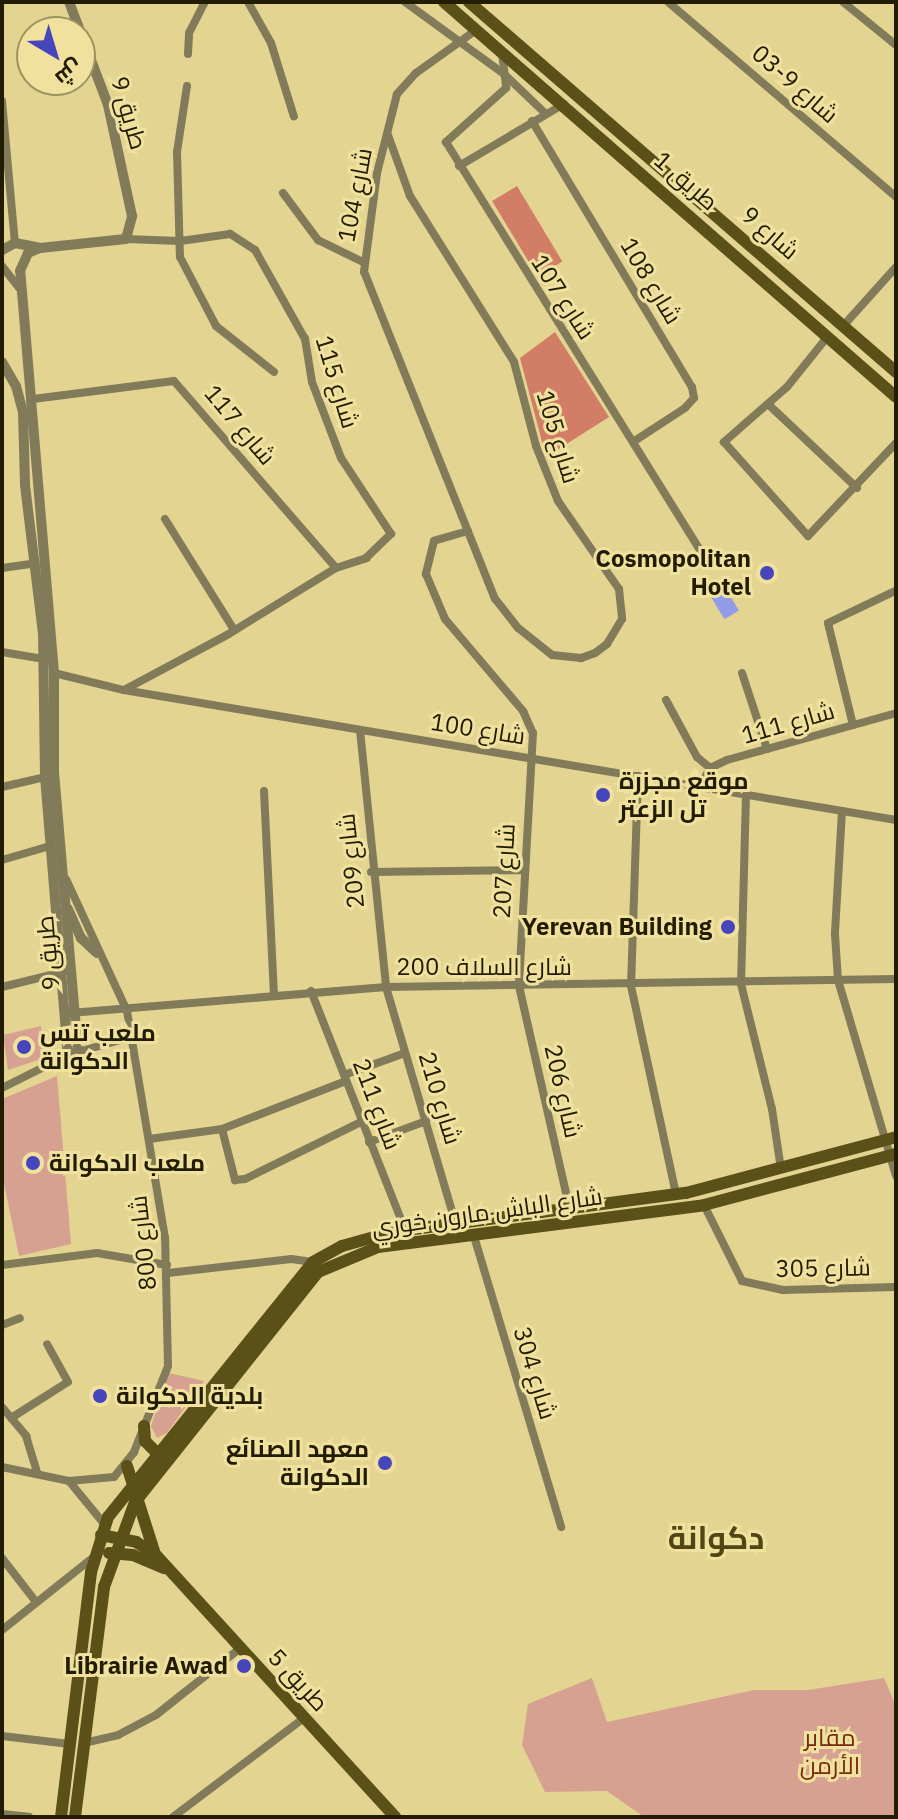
<!DOCTYPE html>
<meta charset="utf-8">
<style>
body{margin:0}
#map{position:relative;width:898px;height:1819px;overflow:hidden;background:#e3d492;font-family:"IBM Plex Sans",Cairo,sans-serif}
div>[style]{position:absolute}
[style*='--x']{left:calc(var(--x)*1px);top:calc(var(--y)*1px);width:calc(var(--w)*1px);rotate:calc(var(--a)*1deg)}
.green>*{inset:0;background:#d7a191}
.forest>*{inset:0;background:#d27e66;transform-origin:0 0}
.water>*{inset:0;background:#929ce8;transform-origin:0 0}
.minor>*{height:8px;margin:-4px;padding:0 4px;transform-origin:4px;border-radius:4px;background:#827b59}
.tertiary>*{height:10px;margin:-5px;padding:0 5px;transform-origin:5px;border-radius:5px;background:#827b59}
.secondary>*{height:12px;margin:-6px;padding:0 6px;transform-origin:6px;border-radius:6px;background:#5c5019}
.dots>*{width:22px;height:22px;translate:-50% -50%;box-sizing:border-box;border:4px solid #f0e29e;border-radius:50%}
span{translate:-50% -50%;white-space:nowrap;text-align:center;line-height:1.15;-webkit-text-stroke:6px #f0e29e;paint-order:stroke}
.street-label{font-size:24px;color:#221c02}
.poi-label{font-size:24px;color:#221c02;font-weight:700}
.right{translate:-100% -50%;text-align:right}
.left{translate:0 -50%;text-align:left}
.park-label{font-size:24px;color:#762a12}
.district-label{font-size:32px;color:#514714;font-weight:700}
.frame{position:absolute;inset:0;border:4px solid #221c02;pointer-events:none}
.north{position:absolute;left:16px;top:16px;width:80px;height:80px;box-sizing:border-box;background:#f0e29e;border:2px solid #9e9360;border-radius:50%;rotate:142deg;font-size:22px;font-weight:700;line-height:32px;text-align:center;color:#221c02}
.north::after{content:'';display:block;margin:auto;width:28px;height:36px;background:#4645bb;clip-path:polygon(50% 0,100% 100%,50% 72%,0 100%)}
</style>
<div id="map">
<div class="green">
<div style="clip-path:polygon(41px 1026px,44px 1058px,8px 1070px,3px 1035px)"></div>
<div style="clip-path:polygon(57px 1076px,71px 1244px,19px 1256px,2px 1174px,2px 1099px)"></div>
<div style="clip-path:polygon(169px 1373px,204px 1381px,167px 1433px,157px 1438px,151px 1426px)"></div>
<div style="clip-path:polygon(592px 1678px,607px 1722px,754px 1690px,808px 1690px,884px 1678px,896px 1706px,896px 1817px,644px 1817px,607px 1791px,545px 1792px,522px 1745px,528px 1704px)"></div>
</div>
<div class="forest">
<div style="left:517px;top:186px;width:88px;height:29px;rotate:59deg"></div>
<div style="clip-path:polygon(555px 332px,609px 417px,546px 457px,520px 358px)"></div>
</div>
<div class="water">
<div style="left:723px;top:584px;width:31px;height:17px;rotate:59deg"></div>
</div>
<div class="minor">
<div style="--x:248;--y:2;--w:47;--a:60.7"></div>
<div style="--x:271;--y:43;--w:77;--a:72.7"></div>
<div style="--x:405;--y:2;--w:122;--a:36"></div>
<div style="--x:504;--y:74;--w:57;--a:43.6"></div>
<div style="--x:668;--y:2;--w:300;--a:40.5"></div>
<div style="--x:843;--y:2;--w:68;--a:39.1"></div>
<div style="--x:502;--y:53;--w:35;--a:83"></div>
<div style="--x:506;--y:88;--w:81;--a:138"></div>
<div style="--x:446;--y:142;--w:497;--a:58.1"></div>
<div style="--x:709;--y:564;--w:6;--a:-81"></div>
<div style="--x:710;--y:558;--w:9;--a:-148"></div>
<div style="--x:188;--y:54;--w:21;--a:-87"></div>
<div style="--x:189;--y:33;--w:35;--a:-63"></div>
<div style="--x:187;--y:86;--w:67;--a:98.6"></div>
<div style="--x:177;--y:152;--w:105;--a:88.4"></div>
<div style="--x:180;--y:257;--w:78;--a:62.4"></div>
<div style="--x:216;--y:326;--w:74;--a:38.4"></div>
<div style="--x:2;--y:101;--w:143;--a:84.8"></div>
<div style="--x:532;--y:121;--w:310;--a:59"></div>
<div style="--x:692;--y:387;--w:11;--a:80"></div>
<div style="--x:694;--y:398;--w:13;--a:132"></div>
<div style="--x:685;--y:408;--w:62;--a:146.8"></div>
<div style="--x:388;--y:135;--w:65;--a:70.2"></div>
<div style="--x:410;--y:196;--w:196;--a:57.9"></div>
<div style="--x:514;--y:362;--w:87;--a:75.3"></div>
<div style="--x:536;--y:446;--w:59;--a:68.2"></div>
<div style="--x:558;--y:501;--w:107;--a:55.3"></div>
<div style="--x:619;--y:589;--w:30;--a:84"></div>
<div style="--x:622;--y:619;--w:29;--a:121"></div>
<div style="--x:607;--y:644;--w:15;--a:143"></div>
<div style="--x:595;--y:653;--w:15;--a:160"></div>
<div style="--x:581;--y:658;--w:29;--a:-174"></div>
<div style="--x:552;--y:655;--w:43;--a:-141.5"></div>
<div style="--x:518;--y:628;--w:37;--a:-128"></div>
<div style="--x:495;--y:599;--w:352;--a:-111.8"></div>
<div style="--x:364;--y:272;--w:100;--a:-82.5"></div>
<div style="--x:377;--y:173;--w:81;--a:-75.8"></div>
<div style="--x:397;--y:94;--w:28;--a:-48"></div>
<div style="--x:416;--y:73;--w:74;--a:-35.6"></div>
<div style="--x:459;--y:166;--w:122;--a:-30.6"></div>
<div style="--x:283;--y:193;--w:59;--a:53.3"></div>
<div style="--x:318;--y:240;--w:50;--a:26.1"></div>
<div style="--x:2;--y:266;--w:28;--a:52"></div>
<div style="--x:844;--y:325;--w:78;--a:-48.1"></div>
<div style="--x:828;--y:336;--w:65;--a:128.8"></div>
<div style="--x:787;--y:387;--w:84;--a:138.9"></div>
<div style="--x:724;--y:442;--w:126;--a:48.2"></div>
<div style="--x:808;--y:536;--w:128;--a:-46.6"></div>
<div style="--x:33;--y:399;--w:142;--a:-7.3"></div>
<div style="--x:174;--y:381;--w:247;--a:49.1"></div>
<div style="--x:769;--y:405;--w:121;--a:43.3"></div>
<div style="--x:165;--y:519;--w:131;--a:58.1"></div>
<div style="--x:468;--y:531;--w:35;--a:164"></div>
<div style="--x:434;--y:541;--w:34;--a:104"></div>
<div style="--x:426;--y:574;--w:49;--a:67.1"></div>
<div style="--x:445;--y:619;--w:121;--a:49.7"></div>
<div style="--x:523;--y:711;--w:24;--a:66"></div>
<div style="--x:533;--y:733;--w:253;--a:93.2"></div>
<div style="--x:519;--y:986;--w:226;--a:77.2"></div>
<div style="--x:2;--y:568;--w:34;--a:-8"></div>
<div style="--x:2;--y:652;--w:43;--a:9.5"></div>
<div style="--x:54;--y:673;--w:72;--a:13.7"></div>
<div style="--x:124;--y:690;--w:783;--a:9.56"></div>
<div style="--x:742;--y:673;--w:80;--a:71.8"></div>
<div style="--x:124;--y:690;--w:117;--a:-28.1"></div>
<div style="--x:227;--y:635;--w:128;--a:-31.6"></div>
<div style="--x:336;--y:568;--w:32;--a:-18"></div>
<div style="--x:366;--y:558;--w:35;--a:-44"></div>
<div style="--x:391;--y:534;--w:91;--a:-123.3"></div>
<div style="--x:341;--y:458;--w:81;--a:-110.9"></div>
<div style="--x:312;--y:382;--w:44;--a:-99.2"></div>
<div style="--x:305;--y:339;--w:102;--a:-119.3"></div>
<div style="--x:255;--y:250;--w:30;--a:-147"></div>
<div style="--x:230;--y:234;--w:50;--a:172"></div>
<div style="--x:180;--y:241;--w:54;--a:-177.9"></div>
<div style="--x:666;--y:700;--w:65;--a:61.5"></div>
<div style="--x:697;--y:757;--w:17;--a:40"></div>
<div style="--x:853;--y:725;--w:105;--a:-103.8"></div>
<div style="--x:828;--y:623;--w:74;--a:-25.5"></div>
<div style="--x:360;--y:730;--w:258;--a:84.2"></div>
<div style="--x:386;--y:987;--w:244;--a:73.6"></div>
<div style="--x:638;--y:776;--w:210;--a:91.9"></div>
<div style="--x:631;--y:986;--w:213;--a:77.8"></div>
<div style="--x:701;--y:785;--w:19;--a:-62"></div>
<div style="--x:710;--y:768;--w:19;--a:-25"></div>
<div style="--x:727;--y:760;--w:175;--a:-15.5"></div>
<div style="--x:2;--y:787;--w:44;--a:-13.1"></div>
<div style="--x:264;--y:791;--w:203;--a:87.2"></div>
<div style="--x:746;--y:794;--w:190;--a:91.5"></div>
<div style="--x:741;--y:984;--w:129;--a:76.1"></div>
<div style="--x:772;--y:1109;--w:61;--a:81.5"></div>
<div style="--x:842;--y:811;--w:123;--a:93.3"></div>
<div style="--x:835;--y:934;--w:46;--a:86.3"></div>
<div style="--x:838;--y:980;--w:204;--a:73.5"></div>
<div style="--x:2;--y:860;--w:50;--a:-16.3"></div>
<div style="--x:371;--y:872;--w:153;--a:-0.7"></div>
<div style="--x:2;--y:987;--w:63;--a:-13.8"></div>
<div style="--x:311;--y:991;--w:257;--a:68.5"></div>
<div style="--x:70;--y:1013;--w:317;--a:-4.7"></div>
<div style="--x:386;--y:987;--w:510;--a:-0.9"></div>
<div style="--x:78;--y:1052;--w:55;--a:-15.8"></div>
<div style="--x:344;--y:1075;--w:65;--a:-19.8"></div>
<div style="--x:2;--y:1088;--w:74;--a:-26.6"></div>
<div style="--x:222;--y:1129;--w:53;--a:75.7"></div>
<div style="--x:235;--y:1180;--w:10;--a:-6"></div>
<div style="--x:245;--y:1179;--w:129;--a:-26.2"></div>
<div style="--x:149;--y:1139;--w:74;--a:-7.8"></div>
<div style="--x:222;--y:1129;--w:133;--a:-21.2"></div>
<div style="--x:369;--y:1142;--w:61;--a:-20.2"></div>
<div style="--x:704;--y:1205;--w:85;--a:63.4"></div>
<div style="--x:742;--y:1281;--w:42;--a:12.4"></div>
<div style="--x:783;--y:1290;--w:113;--a:-1.5"></div>
<div style="--x:473;--y:1233;--w:307;--a:73.3"></div>
<div style="--x:2;--y:1265;--w:96;--a:-7.2"></div>
<div style="--x:97;--y:1253;--w:71;--a:9.7"></div>
<div style="--x:168;--y:1273;--w:124;--a:-6.5"></div>
<div style="--x:291;--y:1259;--w:22;--a:8"></div>
<div style="--x:2;--y:1325;--w:19;--a:-21"></div>
<div style="--x:2;--y:1407;--w:38;--a:50"></div>
<div style="--x:26;--y:1436;--w:39;--a:73"></div>
<div style="--x:11;--y:1418;--w:67;--a:-32.3"></div>
<div style="--x:68;--y:1382;--w:43;--a:-118.9"></div>
<div style="--x:2;--y:1467;--w:68;--a:11.8"></div>
<div style="--x:69;--y:1481;--w:45;--a:-5.1"></div>
<div style="--x:114;--y:1477;--w:32;--a:-51"></div>
<div style="--x:134;--y:1452;--w:92;--a:-68.4"></div>
<div style="--x:168;--y:1366;--w:128;--a:-91.3"></div>
<div style="--x:165;--y:1238;--w:230;--a:-99.5"></div>
<div style="--x:127;--y:1011;--w:145;--a:-114.8"></div>
<div style="--x:69;--y:1481;--w:57;--a:50.7"></div>
<div style="--x:2;--y:1558;--w:56;--a:52.3"></div>
<div style="--x:2;--y:1630;--w:119;--a:-38.5"></div>
<div style="--x:2;--y:1736;--w:68;--a:6.7"></div>
<div style="--x:84;--y:1743;--w:35;--a:-13"></div>
<div style="--x:118;--y:1735;--w:43;--a:-27.8"></div>
<div style="--x:156;--y:1715;--w:106;--a:-38.5"></div>
<div style="--x:2;--y:1814;--w:27;--a:6"></div>
<div style="--x:173;--y:1817;--w:164;--a:-37.1"></div>
</div>
<div class="tertiary">
<div style="--x:2;--y:250;--w:15;--a:-28"></div>
<div style="--x:15;--y:243;--w:25;--a:11"></div>
<div style="--x:2;--y:362;--w:28;--a:60"></div>
<div style="--x:16;--y:386;--w:27;--a:75"></div>
<div style="--x:23;--y:412;--w:73;--a:88.4"></div>
<div style="--x:25;--y:485;--w:149;--a:83.1"></div>
<div style="--x:43;--y:633;--w:144;--a:89.2"></div>
<div style="--x:45;--y:777;--w:279;--a:85.3"></div>
<div style="--x:68;--y:1055;--w:10;--a:-17"></div>
<div style="--x:78;--y:1052;--w:283;--a:-94.9"></div>
<div style="--x:54;--y:770;--w:97;--a:-90"></div>
<div style="--x:54;--y:673;--w:403;--a:-94.8"></div>
<div style="--x:20;--y:271;--w:20;--a:-66"></div>
<div style="--x:28;--y:253;--w:13;--a:-23"></div>
<div style="--x:40;--y:248;--w:86;--a:-6"></div>
<div style="--x:126;--y:239;--w:24;--a:-75"></div>
<div style="--x:132;--y:216;--w:114;--a:-102.2"></div>
<div style="--x:108;--y:105;--w:110;--a:-110.7"></div>
<div style="--x:68;--y:909;--w:32;--a:66"></div>
<div style="--x:81;--y:938;--w:22;--a:43"></div>
</div>
<div class="secondary">
<div style="--x:444;--y:2;--w:600;--a:41.15"></div>
<div style="--x:469;--y:2;--w:565;--a:40.91"></div>
<div style="--x:144;--y:1426;--w:15;--a:86"></div>
<div style="--x:145;--y:1441;--w:20;--a:45"></div>
<div style="--x:127;--y:1466;--w:89;--a:72.4"></div>
<div style="--x:101;--y:1535;--w:36;--a:11"></div>
<div style="--x:136;--y:1542;--w:22;--a:32"></div>
<div style="--x:155;--y:1554;--w:356;--a:47.6"></div>
<div style="--x:109;--y:1553;--w:24;--a:5"></div>
<div style="--x:133;--y:1555;--w:34;--a:23"></div>
<div style="--x:61;--y:1817;--w:247;--a:-83"></div>
<div style="--x:91;--y:1572;--w:58;--a:-72.8"></div>
<div style="--x:108;--y:1517;--w:327;--a:-51.2"></div>
<div style="--x:313;--y:1262;--w:33;--a:-29"></div>
<div style="--x:342;--y:1246;--w:52;--a:-15.6"></div>
<div style="--x:392;--y:1232;--w:297;--a:-7.6"></div>
<div style="--x:686;--y:1193;--w:217;--a:-14.9"></div>
<div style="--x:75;--y:1817;--w:232;--a:-82.8"></div>
<div style="--x:104;--y:1587;--w:90;--a:-70"></div>
<div style="--x:135;--y:1502;--w:294;--a:-51.5"></div>
<div style="--x:318;--y:1272;--w:65;--a:-22.6"></div>
<div style="--x:378;--y:1247;--w:329;--a:-7.3"></div>
<div style="--x:704;--y:1205;--w:199;--a:-14.9"></div>
</div>
<div class="dots">
<div style="left:767px;top:573px;background:#4645bb"></div>
<div style="left:603px;top:795px;background:#4645bb"></div>
<div style="left:728px;top:927px;background:#4645bb"></div>
<div style="left:24px;top:1047px;background:#4645bb"></div>
<div style="left:33px;top:1163px;background:#4645bb"></div>
<div style="left:100px;top:1396px;background:#4645bb"></div>
<div style="left:385px;top:1463px;background:#4645bb"></div>
<div style="left:244px;top:1666px;background:#4645bb"></div>
</div>
<div class="street-label">
<span style="left:795px;top:84px;rotate:41deg">شارع 9-03</span>
<span style="left:129px;top:113px;rotate:74deg">طريق 9</span>
<span style="left:686px;top:181px;rotate:41deg">طريق 1</span>
<span style="left:355px;top:195px;rotate:-79deg">شارع 104</span>
<span style="left:770px;top:233px;rotate:41deg">شارع 9</span>
<span style="left:651px;top:281px;rotate:59deg">شارع 108</span>
<span style="left:563px;top:297px;rotate:57deg">شارع 107</span>
<span style="left:337px;top:382px;rotate:73deg">شارع 115</span>
<span style="left:240px;top:425px;rotate:50deg">شارع 117</span>
<span style="left:558px;top:437px;rotate:73deg">شارع 105</span>
<span style="left:788px;top:723px;rotate:-16deg">شارع 111</span>
<span style="left:478px;top:729px;rotate:9deg">شارع 100</span>
<span style="left:351px;top:861px;rotate:-96deg">شارع 209</span>
<span style="left:504px;top:871px;rotate:-87deg">شارع 207</span>
<span style="left:48px;top:953px;rotate:-95deg">9 طريق</span>
<span style="left:484px;top:967px">200 شارع السلاف</span>
<span style="left:563px;top:1091px;rotate:77deg">شارع 206</span>
<span style="left:440px;top:1098px;rotate:73deg">شارع 210</span>
<span style="left:377px;top:1104px;rotate:69deg">شارع 211</span>
<span style="left:487px;top:1212px;rotate:-8deg">شارع الباش مارون خوري</span>
<span style="left:143px;top:1243px;rotate:-96deg">800 شارع</span>
<span style="left:823px;top:1268px;rotate:-1deg">شارع 305</span>
<span style="left:535px;top:1373px;rotate:73deg">شارع 304</span>
<span style="left:298px;top:1680px;rotate:47deg">طريق 5</span>
</div>
<div class="poi-label">
<span class="right" style="left:751px;top:573px">Cosmopolitan<br>Hotel</span>
<span class="left" style="left:619px;top:795px">موقع مجزرة<br>تل الزعتر</span>
<span class="right" style="left:712px;top:927px">Yerevan Building</span>
<span class="left" style="left:40px;top:1047px">ملعب تنس<br>الدكوانة</span>
<span class="left" style="left:49px;top:1163px">ملعب الدكوانة</span>
<span class="left" style="left:116px;top:1396px">بلدية الدكوانة</span>
<span class="right" style="left:369px;top:1463px">معهد الصنائع<br>الدكوانة</span>
<span class="right" style="left:228px;top:1666px">Librairie Awad</span>
</div>
<div class="park-label">
<span style="left:830px;top:1752px">مقابر<br>الأرمن</span>
</div>
<div class="district-label">
<span style="left:716px;top:1537px">دكوانة</span>
</div>
<div class="frame"></div>
<div class="north">ش</div>
</div>
